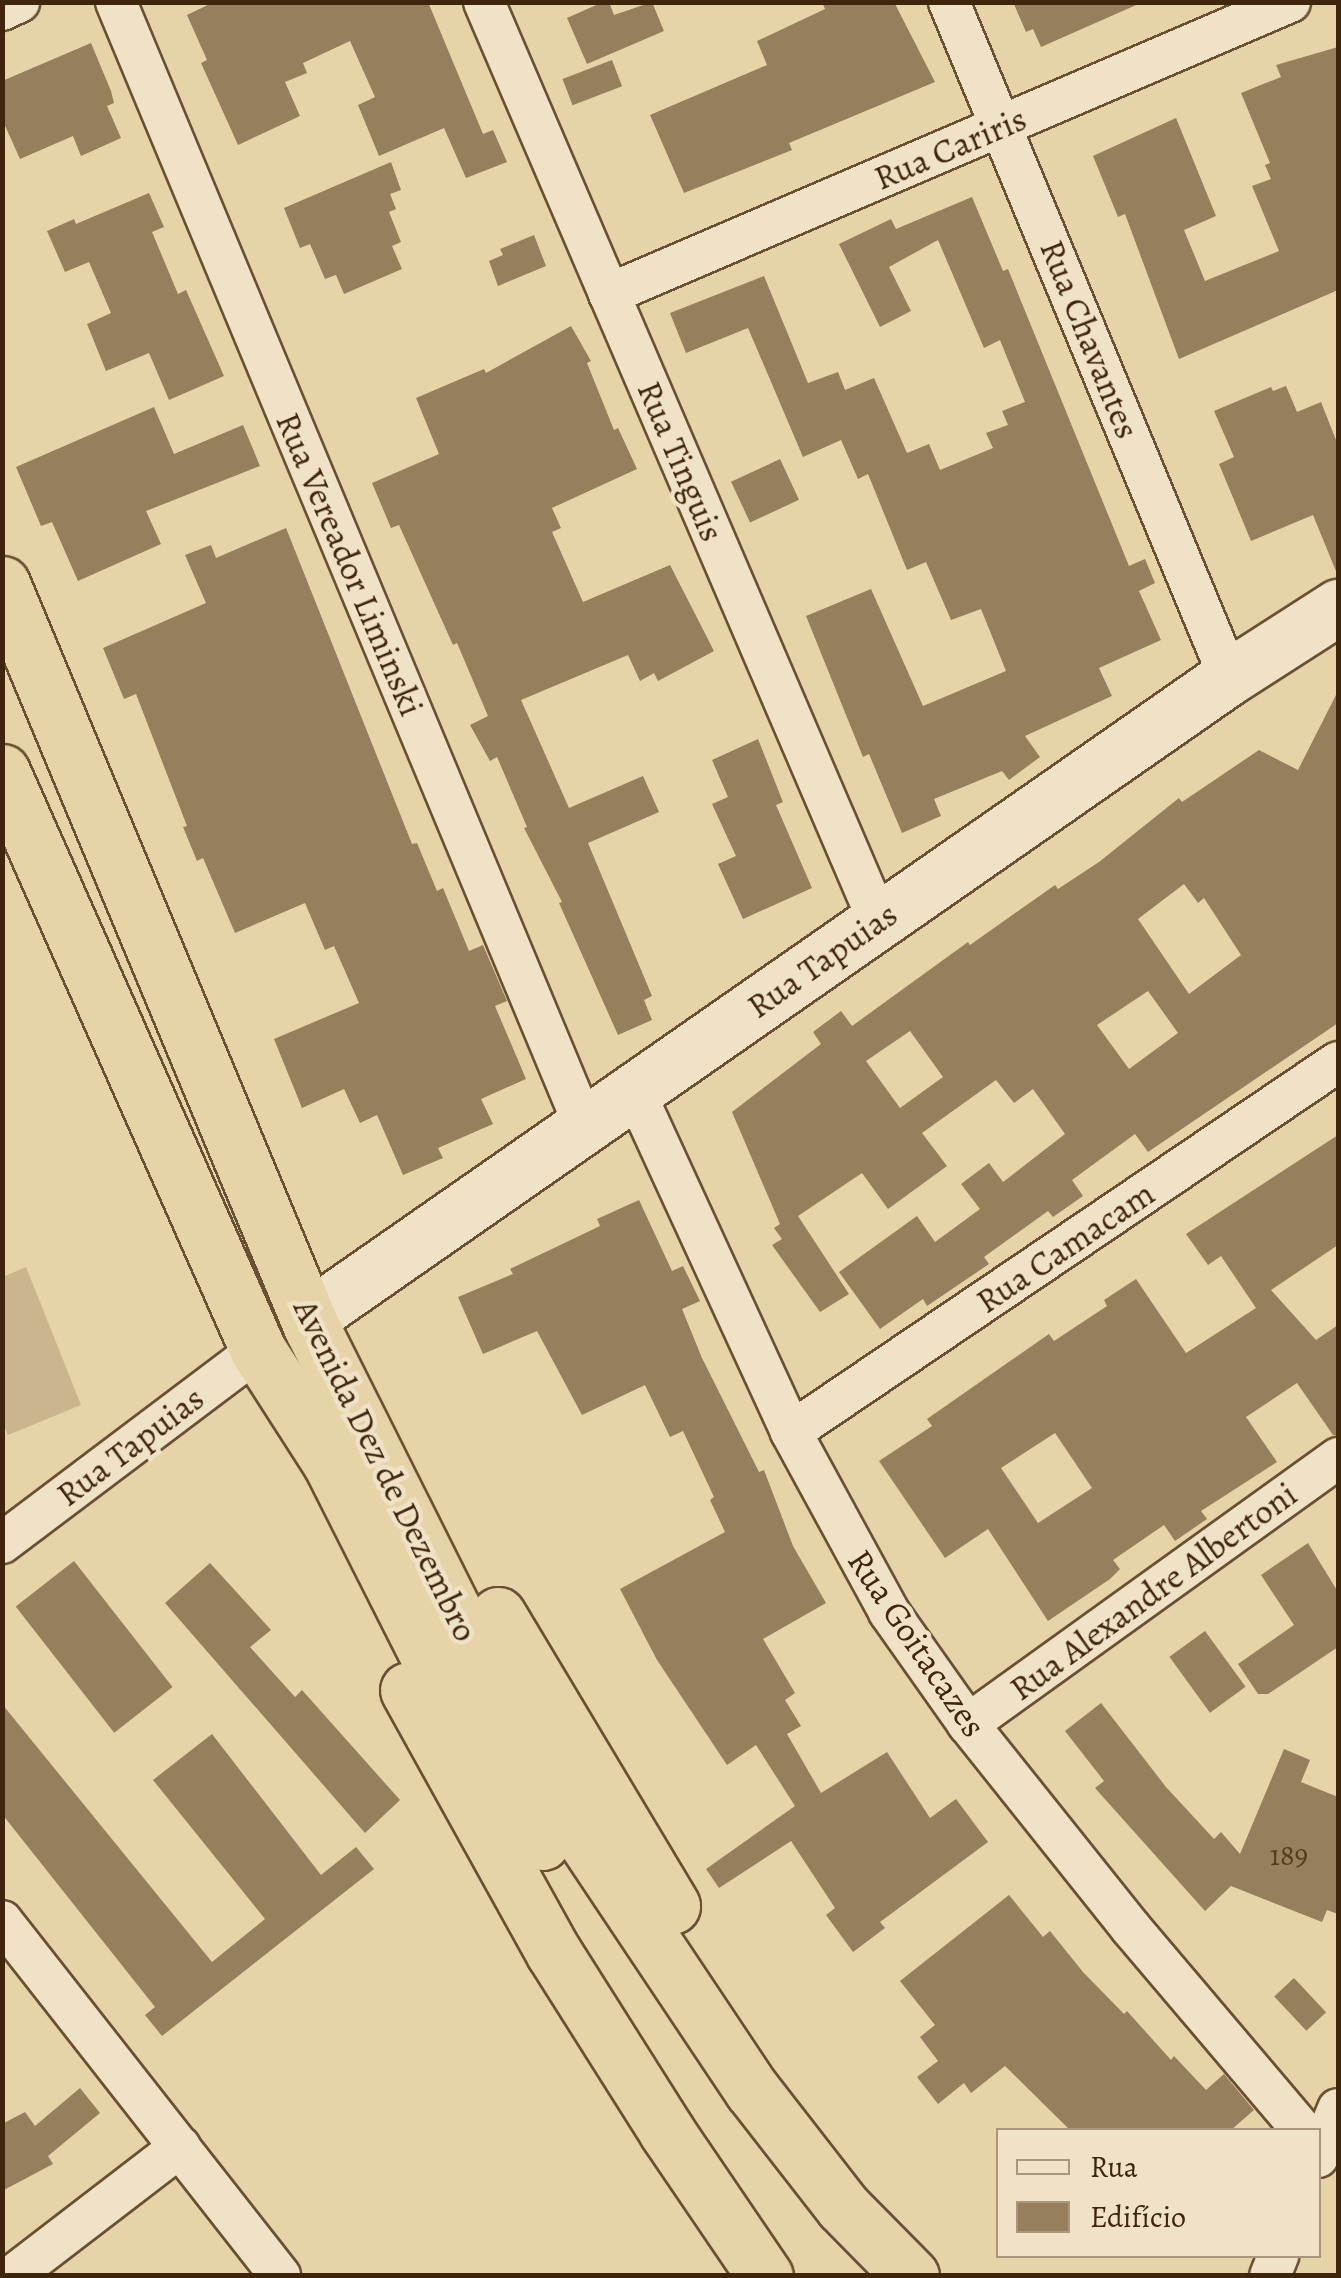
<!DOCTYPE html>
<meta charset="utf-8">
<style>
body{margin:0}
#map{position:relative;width:1341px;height:2278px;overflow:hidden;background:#e6d3a7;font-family:Alegreya,serif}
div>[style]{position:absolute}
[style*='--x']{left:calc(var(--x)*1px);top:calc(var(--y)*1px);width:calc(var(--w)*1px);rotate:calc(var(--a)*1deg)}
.green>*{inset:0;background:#cab58c}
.building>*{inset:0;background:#967f5c;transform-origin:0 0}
.roads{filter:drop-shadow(2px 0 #695032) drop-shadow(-2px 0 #695032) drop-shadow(0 2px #695032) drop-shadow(0 -2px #695032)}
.street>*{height:40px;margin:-20px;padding:0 20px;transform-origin:20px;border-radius:20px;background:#efe2c6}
.secondary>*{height:55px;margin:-27.5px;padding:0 27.5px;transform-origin:27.5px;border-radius:27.5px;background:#efe2c6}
.highway>*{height:55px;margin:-27.5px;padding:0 27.5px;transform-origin:27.5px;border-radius:27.5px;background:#e6d3a7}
span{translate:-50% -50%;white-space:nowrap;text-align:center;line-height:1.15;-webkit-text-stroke:9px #efe2c6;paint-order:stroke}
.number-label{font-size:30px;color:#553c1f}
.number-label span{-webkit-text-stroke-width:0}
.street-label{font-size:35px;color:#3f250b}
.frame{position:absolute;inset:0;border:5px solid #3f250b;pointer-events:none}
.legend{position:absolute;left:996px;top:2128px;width:325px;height:130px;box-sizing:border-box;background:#efe2c6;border:2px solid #a9967b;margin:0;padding:12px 18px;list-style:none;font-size:30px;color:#3f250b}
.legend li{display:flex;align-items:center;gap:20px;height:50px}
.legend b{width:50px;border:2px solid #a9967b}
</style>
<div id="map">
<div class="green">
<div style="clip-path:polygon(26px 1267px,81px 1405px,8px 1435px,2px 1422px,3px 1277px)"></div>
</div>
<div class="building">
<div style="clip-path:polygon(214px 2px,428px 2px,483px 134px,493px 130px,507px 162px,466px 178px,444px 128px,379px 156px,358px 105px,375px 97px,350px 41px,303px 63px,307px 73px,285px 82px,300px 116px,238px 145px,201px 63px,207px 60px,187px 15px)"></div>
<div style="clip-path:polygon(603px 2px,609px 2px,614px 15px,652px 2px,664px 31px,587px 64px,567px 18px)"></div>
<div style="clip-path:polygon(822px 2px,894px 2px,935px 82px,789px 143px,792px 150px,684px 193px,650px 115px,767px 65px,757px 41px,825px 9px)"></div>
<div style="clip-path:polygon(1013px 2px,1143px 2px,1041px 47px,1033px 29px,1026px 32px)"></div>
<div style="clip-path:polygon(91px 43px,111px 91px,114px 103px,107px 106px,121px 138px,81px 156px,73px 136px,20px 159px,2px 119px,2px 81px)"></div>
<div style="clip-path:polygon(1338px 47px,1338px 290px,1179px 359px,1125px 214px,1118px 217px,1093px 156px,1176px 118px,1216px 216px,1184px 230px,1205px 281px,1279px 251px,1252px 186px,1271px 179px,1265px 165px,1270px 163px,1241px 93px,1281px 77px,1276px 65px)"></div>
<div style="left:612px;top:60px;width:28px;height:53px;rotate:69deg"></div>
<div style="clip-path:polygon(391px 162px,401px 190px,390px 194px,396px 209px,389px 212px,401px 242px,392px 246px,402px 269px,344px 294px,336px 275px,325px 279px,310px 244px,300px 248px,284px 208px)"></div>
<div style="clip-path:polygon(149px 193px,164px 227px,152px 232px,178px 294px,186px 290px,224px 376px,169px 400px,149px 353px,106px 371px,87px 324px,111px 313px,89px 262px,65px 272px,47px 231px,74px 219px,76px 224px)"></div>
<div style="clip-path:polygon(972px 197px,1003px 271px,1008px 269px,1129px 566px,1145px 559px,1155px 583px,1139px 591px,1161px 640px,1099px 668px,1112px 696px,1025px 736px,1040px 757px,1009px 780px,1002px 771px,934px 799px,941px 816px,902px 833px,869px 754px,863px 757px,806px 616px,871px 589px,923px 706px,1006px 671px,981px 609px,951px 620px,926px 562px,907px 570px,868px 474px,858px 479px,841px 440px,803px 457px,748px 328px,686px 353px,670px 313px,764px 276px,808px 383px,838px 372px,845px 390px,874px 378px,907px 453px,929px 444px,940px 470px,993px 448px,986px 433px,1008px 425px,1002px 411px,1025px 402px,1000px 340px,984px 348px,938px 240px,889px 267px,911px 311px,880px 327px,839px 244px,891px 219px,896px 229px)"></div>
<div style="clip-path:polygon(534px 235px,546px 266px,498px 286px,489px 261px,503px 255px,500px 249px)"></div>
<div style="clip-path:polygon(571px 326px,591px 361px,587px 363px,614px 430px,618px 428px,637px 469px,552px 508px,561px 528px,552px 532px,583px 602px,670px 565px,714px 651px,658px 681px,654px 673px,640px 681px,628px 655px,521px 700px,569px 808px,643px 776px,659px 812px,588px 843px,652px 996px,644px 1000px,652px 1020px,618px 1035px,559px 903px,562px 902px,524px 828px,527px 827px,497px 757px,490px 761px,470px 725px,488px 716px,457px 643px,453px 645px,399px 525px,391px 528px,372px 483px,439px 454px,416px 398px,484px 369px,486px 373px)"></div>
<div style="clip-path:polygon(1286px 386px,1297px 412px,1321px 402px,1338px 445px,1338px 576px,1313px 515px,1251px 541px,1219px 464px,1234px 457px,1214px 411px,1271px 387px,1273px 391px)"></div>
<div style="clip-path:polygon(154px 407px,174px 454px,243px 425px,260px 466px,146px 511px,161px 544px,78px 581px,52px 522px,41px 526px,16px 467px)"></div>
<div style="left:780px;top:459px;width:45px;height:54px;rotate:65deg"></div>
<div style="clip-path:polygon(286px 528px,412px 844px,417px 843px,437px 891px,443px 888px,469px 951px,483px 945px,507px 1001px,495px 1006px,526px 1079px,481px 1099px,493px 1124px,438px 1148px,443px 1158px,403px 1175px,377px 1115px,360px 1123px,344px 1089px,302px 1108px,274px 1039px,359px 1003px,334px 946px,325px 950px,305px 903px,235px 933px,203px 858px,197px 861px,183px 827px,187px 826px,136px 694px,124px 699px,103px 648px,206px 603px,185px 555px,211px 545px,216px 558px)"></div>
<div style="clip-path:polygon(evenodd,1338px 691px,1338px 1023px,1148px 1152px,1135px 1134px,1072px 1180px,1083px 1196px,1053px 1217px,1048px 1211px,984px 1257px,989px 1264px,927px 1306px,923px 1299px,880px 1329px,839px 1272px,917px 1216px,935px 1242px,980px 1209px,961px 1184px,989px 1163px,1003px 1182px,1065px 1134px,1033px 1089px,1014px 1103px,996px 1080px,922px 1133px,947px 1166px,888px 1209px,862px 1173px,798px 1216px,849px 1294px,820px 1312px,772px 1245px,782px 1239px,774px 1228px,780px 1224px,732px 1112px,821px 1044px,813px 1032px,841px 1011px,852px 1026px,968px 942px,970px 945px,1055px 885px,1058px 889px,1099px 862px,1179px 798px,1182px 802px,1259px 750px,1298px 770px,1338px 691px,1184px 884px,1198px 903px,1204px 898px,1241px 955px,1189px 994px,1138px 919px,1184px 884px,1338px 691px,1148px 991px,1178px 1033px,1129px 1069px,1097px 1025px,1148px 991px,1338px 691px,910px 1031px,943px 1077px,900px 1108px,866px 1061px,910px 1031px)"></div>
<div style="clip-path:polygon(758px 739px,783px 802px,776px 805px,812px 888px,743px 919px,718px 864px,736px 856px,712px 804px,728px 797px,712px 760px)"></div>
<div style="clip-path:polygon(evenodd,1338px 1135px,1338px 1245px,1271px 1290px,1316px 1340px,1338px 1325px,1338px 1435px,1333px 1435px,1297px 1383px,1246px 1417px,1277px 1462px,1201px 1511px,1207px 1519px,1175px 1541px,1164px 1525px,1113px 1560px,1120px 1569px,1110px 1579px,1048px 1621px,988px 1529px,945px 1558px,879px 1461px,932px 1426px,927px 1419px,1049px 1334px,1054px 1341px,1107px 1306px,1104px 1300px,1136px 1279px,1186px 1353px,1256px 1308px,1221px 1256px,1208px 1265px,1186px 1234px,1338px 1135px,1055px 1433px,1092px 1488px,1038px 1523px,1001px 1468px,1055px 1433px)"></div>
<div style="clip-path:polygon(639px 1200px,672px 1271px,683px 1266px,700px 1301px,682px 1309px,702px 1358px,759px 1472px,764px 1470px,793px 1546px,826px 1603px,763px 1639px,795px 1693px,785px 1700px,801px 1726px,787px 1734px,821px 1793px,887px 1752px,930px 1818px,956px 1799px,988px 1842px,880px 1922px,885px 1928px,853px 1952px,826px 1915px,835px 1908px,791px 1841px,719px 1888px,706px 1869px,795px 1806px,756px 1745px,727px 1765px,657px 1660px,620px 1589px,725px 1532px,710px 1500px,714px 1497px,683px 1431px,670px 1437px,645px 1385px,582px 1415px,537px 1331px,483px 1354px,458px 1297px,513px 1274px,510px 1269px,600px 1226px,597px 1219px)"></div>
<div style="clip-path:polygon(1308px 1543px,1338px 1592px,1338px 1647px,1268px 1694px,1258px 1694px,1238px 1664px,1294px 1625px,1261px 1575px)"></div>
<div style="left:74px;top:1561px;width:160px;height:74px;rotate:52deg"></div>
<div style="clip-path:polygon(210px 1563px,271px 1630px,250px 1647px,295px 1697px,302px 1690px,400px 1800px,365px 1833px,165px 1603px)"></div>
<div style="left:1205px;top:1631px;width:69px;height:44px;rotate:54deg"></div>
<div style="clip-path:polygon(1101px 1703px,1166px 1787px,1214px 1839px,1221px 1832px,1240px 1854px,1284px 1749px,1310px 1760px,1301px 1782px,1338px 1797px,1338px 1914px,1327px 1910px,1322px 1922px,1231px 1886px,1205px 1911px,1095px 1788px,1104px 1781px,1065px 1731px)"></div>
<div style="clip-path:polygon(2px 1704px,212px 1962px,265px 1919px,153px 1780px,212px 1734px,321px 1875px,356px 1847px,374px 1869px,162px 2036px,145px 2015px,155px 2007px,2px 1814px)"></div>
<div style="clip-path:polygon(1009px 1895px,1043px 1937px,1050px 1931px,1083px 1972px,1124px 2014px,1127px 2011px,1171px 2060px,1174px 2056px,1206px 2090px,1224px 2074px,1254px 2110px,1231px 2130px,1070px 2130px,1005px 2066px,971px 2093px,964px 2083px,938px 2104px,917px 2077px,938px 2061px,920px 2037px,935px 2025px,900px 1981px)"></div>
<div style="left:1294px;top:1978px;width:47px;height:27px;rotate:47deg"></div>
<div style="clip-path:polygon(80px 2088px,100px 2113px,48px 2156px,53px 2164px,2px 2191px,2px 2124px,25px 2112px,35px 2126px)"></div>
</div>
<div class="roads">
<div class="street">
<div style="--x:116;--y:2;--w:1217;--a:67.38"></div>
<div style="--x:484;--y:2;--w:999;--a:66.77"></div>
<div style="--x:949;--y:2;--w:731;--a:67.47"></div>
<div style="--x:2;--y:10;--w:19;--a:-25"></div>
<div style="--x:609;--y:294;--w:741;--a:-23.21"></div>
<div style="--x:634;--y:1090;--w:376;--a:65.3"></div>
<div style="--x:791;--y:1432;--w:205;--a:61.4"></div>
<div style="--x:889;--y:1612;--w:137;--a:54.8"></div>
<div style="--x:968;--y:1724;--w:260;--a:51.4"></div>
<div style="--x:1130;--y:1927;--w:266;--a:49.7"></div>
<div style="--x:791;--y:1432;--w:660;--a:-34.08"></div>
<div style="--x:2;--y:1543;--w:321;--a:-37"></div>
<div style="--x:968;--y:1724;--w:456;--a:-35.7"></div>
<div style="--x:2;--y:1921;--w:451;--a:51.9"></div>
<div style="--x:1318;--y:2157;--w:52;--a:-67.4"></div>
<div style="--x:12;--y:2276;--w:212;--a:-37.5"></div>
<div style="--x:1270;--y:2276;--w:22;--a:-68"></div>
</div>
<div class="secondary">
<div style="--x:308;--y:1318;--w:1122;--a:-34.84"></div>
<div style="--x:1229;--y:677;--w:130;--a:-32.7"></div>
</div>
<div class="highway">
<div style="--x:2;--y:584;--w:804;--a:67.39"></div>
<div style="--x:311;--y:1326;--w:352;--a:63.4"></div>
<div style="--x:469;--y:1641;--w:202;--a:60.3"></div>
<div style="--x:569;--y:1816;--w:329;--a:56.3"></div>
<div style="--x:752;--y:2090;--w:148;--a:52.1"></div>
<div style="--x:843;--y:2207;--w:97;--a:45.4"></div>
<div style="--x:2;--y:772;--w:632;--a:66.11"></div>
<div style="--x:258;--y:1350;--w:133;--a:57.3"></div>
<div style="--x:330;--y:1462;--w:220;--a:63.2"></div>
<div style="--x:429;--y:1658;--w:216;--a:58.4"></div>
<div style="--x:498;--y:1615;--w:339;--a:59.1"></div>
<div style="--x:408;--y:1690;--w:301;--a:61"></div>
<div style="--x:554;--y:1953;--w:212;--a:57.7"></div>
<div style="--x:667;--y:2132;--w:174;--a:55.8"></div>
</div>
</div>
<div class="number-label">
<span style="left:1289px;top:1855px">189</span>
</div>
<div class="street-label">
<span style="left:950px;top:148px;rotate:-23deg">Rua Cariris</span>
<span style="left:1090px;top:339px;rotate:68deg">Rua Chavantes</span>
<span style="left:681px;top:461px;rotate:67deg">Rua Tinguis</span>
<span style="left:350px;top:564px;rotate:67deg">Rua Vereador Liminski</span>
<span style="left:822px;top:960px;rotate:-35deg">Rua Tapuias</span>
<span style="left:1065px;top:1247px;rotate:-34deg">Rua Camacam</span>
<span style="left:130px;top:1446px;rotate:-37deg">Rua Tapuias</span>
<span style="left:386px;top:1470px;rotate:64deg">Avenida Dez de Dezembro</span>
<span style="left:1153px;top:1591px;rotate:-36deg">Rua Alexandre Albertoni</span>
<span style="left:917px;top:1643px;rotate:56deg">Rua Goitacazes</span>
</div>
<div class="frame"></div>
<ul class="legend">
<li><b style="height:12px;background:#efe2c6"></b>Rua</li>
<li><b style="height:28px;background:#967f5c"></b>Edifício</li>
</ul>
</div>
